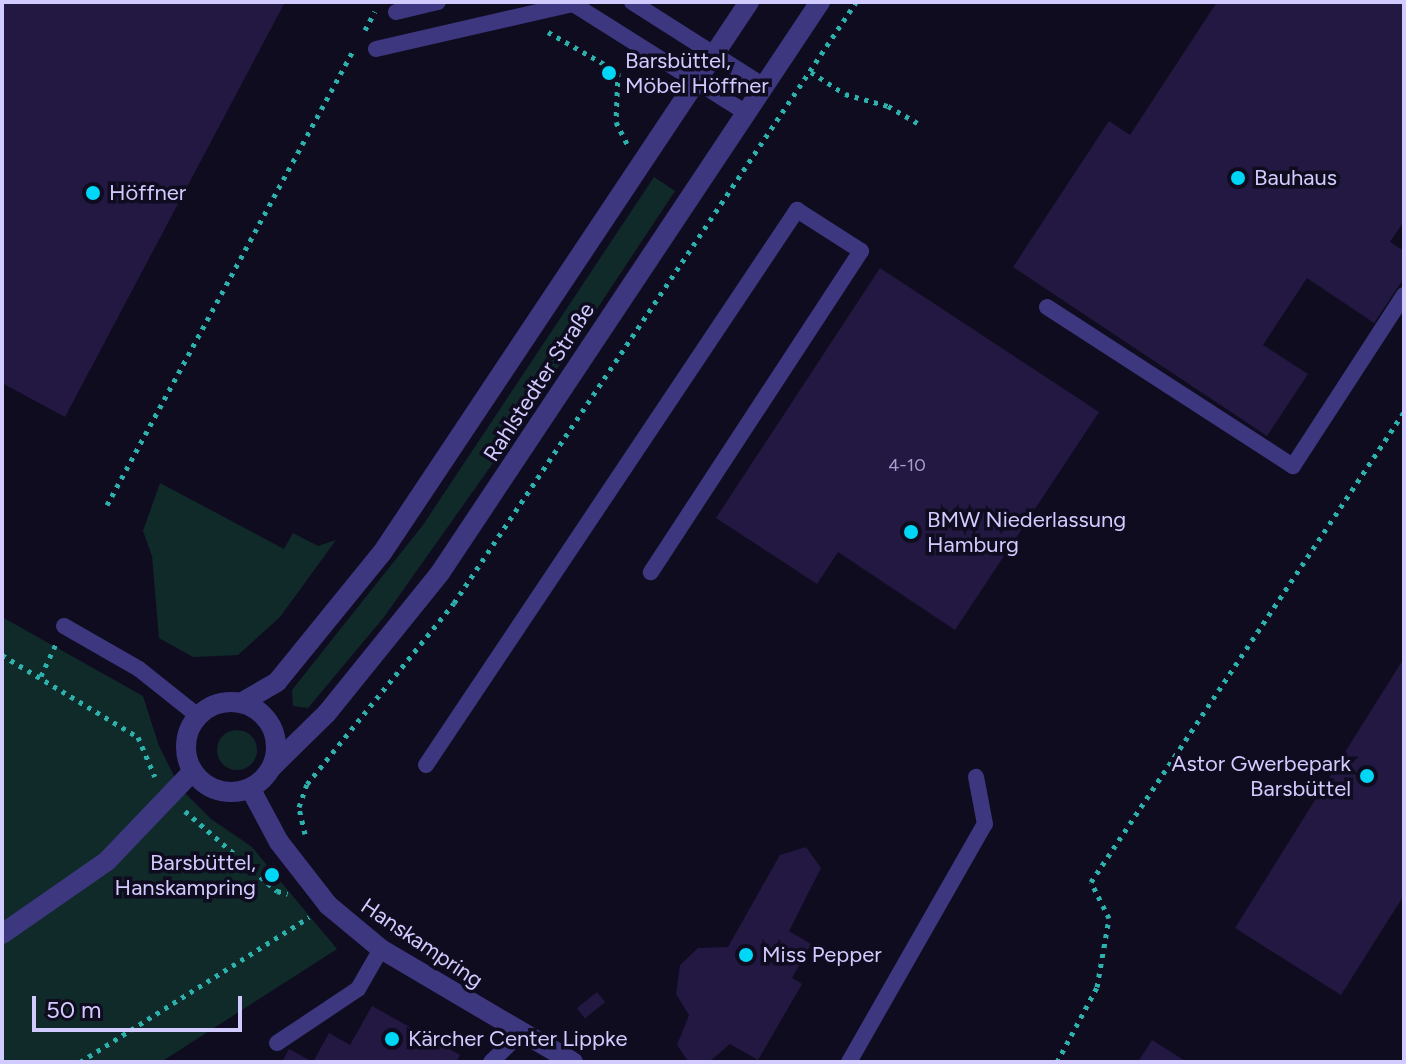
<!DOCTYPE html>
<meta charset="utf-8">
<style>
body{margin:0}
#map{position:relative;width:1406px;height:1064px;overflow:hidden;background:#100c20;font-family:Figtree,sans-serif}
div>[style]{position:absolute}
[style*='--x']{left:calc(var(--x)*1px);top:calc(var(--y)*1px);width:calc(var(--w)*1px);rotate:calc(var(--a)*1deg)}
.green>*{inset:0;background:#0f2a29}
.round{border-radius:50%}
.building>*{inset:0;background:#221841;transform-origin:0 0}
.path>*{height:5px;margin-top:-2.5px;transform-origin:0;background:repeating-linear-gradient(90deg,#2db1ad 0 4px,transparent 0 10px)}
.service>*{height:16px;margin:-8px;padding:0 8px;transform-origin:8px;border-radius:8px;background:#3c377f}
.minor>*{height:20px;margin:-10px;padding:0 10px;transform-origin:10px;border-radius:10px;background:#3c377f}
.minor>.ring{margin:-10px;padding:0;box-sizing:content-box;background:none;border:20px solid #3c377f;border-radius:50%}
.dots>*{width:22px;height:22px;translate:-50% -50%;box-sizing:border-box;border:4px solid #100c20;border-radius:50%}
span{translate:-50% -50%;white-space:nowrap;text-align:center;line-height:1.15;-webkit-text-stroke:7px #100c20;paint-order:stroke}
.number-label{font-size:18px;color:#a69ed0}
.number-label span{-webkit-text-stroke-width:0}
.poi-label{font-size:22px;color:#d2cbff}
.left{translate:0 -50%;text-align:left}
.right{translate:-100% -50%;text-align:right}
.street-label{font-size:22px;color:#d2cbff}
.frame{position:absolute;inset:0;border:4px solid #d2cbff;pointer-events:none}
.scale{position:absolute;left:32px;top:996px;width:210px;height:36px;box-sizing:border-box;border:4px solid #d2cbff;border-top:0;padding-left:10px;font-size:24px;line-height:28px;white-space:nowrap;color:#d2cbff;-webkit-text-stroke:6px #100c20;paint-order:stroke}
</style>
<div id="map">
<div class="green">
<div style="clip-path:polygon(654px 177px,675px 191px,522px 422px,384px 617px,308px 708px,293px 706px,292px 690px,423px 525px)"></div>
<div style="clip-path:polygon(160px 483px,284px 549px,293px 533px,318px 546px,336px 540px,280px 617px,238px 655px,193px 657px,159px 638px,152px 556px,143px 531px)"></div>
<div style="clip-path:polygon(2px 617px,143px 696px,159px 746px,180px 788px,211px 819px,252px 847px,337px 949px,161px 1062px,2px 1062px)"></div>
<div class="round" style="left:217px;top:730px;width:40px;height:40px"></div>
</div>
<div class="building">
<div style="clip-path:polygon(2px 2px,285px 2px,65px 417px,2px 383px)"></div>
<div style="clip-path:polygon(1217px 2px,1404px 2px,1404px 221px,1390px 242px,1404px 251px,1404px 278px,1374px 323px,1307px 278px,1263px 345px,1308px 374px,1267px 436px,1013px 267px,1109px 121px,1130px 135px)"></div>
<div style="clip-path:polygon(880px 268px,1099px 412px,955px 630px,838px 552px,817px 584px,716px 518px)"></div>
<div style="clip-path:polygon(1404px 658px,1404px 895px,1341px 995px,1235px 928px)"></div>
<div style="clip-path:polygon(806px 847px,821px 868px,789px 931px,811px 944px,792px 978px,802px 984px,758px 1060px,730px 1044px,709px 1062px,688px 1061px,677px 1045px,689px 1015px,676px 994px,680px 965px,698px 948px,728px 947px,780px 855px)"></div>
<div style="left:597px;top:992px;width:13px;height:26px;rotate:51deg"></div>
<div style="clip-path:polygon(372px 1006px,460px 1055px,456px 1062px,313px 1062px,329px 1033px,350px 1045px)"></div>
<div style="clip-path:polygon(1152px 1040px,1187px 1062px,1138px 1062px)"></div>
<div style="clip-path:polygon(289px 1049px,313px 1062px,282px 1062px)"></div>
</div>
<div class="path">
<div style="--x:365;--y:30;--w:21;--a:-62"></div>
<div style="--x:548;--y:32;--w:81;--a:29.7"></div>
<div style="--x:618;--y:72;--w:50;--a:92.3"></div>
<div style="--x:616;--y:122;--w:27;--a:63"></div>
<div style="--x:811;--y:72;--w:40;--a:32.9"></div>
<div style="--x:845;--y:94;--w:45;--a:15.6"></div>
<div style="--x:888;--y:106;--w:34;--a:30"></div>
<div style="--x:107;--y:505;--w:519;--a:-61.56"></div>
<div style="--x:2;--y:655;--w:159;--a:31.1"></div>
<div style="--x:138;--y:737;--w:43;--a:67"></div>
<div style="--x:41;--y:676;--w:35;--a:-65"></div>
<div style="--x:185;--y:811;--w:122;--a:41"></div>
<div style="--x:277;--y:891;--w:11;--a:15"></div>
<div style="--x:305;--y:834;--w:28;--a:-103"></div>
<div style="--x:299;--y:807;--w:24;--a:-71"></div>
<div style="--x:307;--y:784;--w:233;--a:-50.9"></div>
<div style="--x:454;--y:603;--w:723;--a:-56.22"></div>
<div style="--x:80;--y:1062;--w:271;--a:-32.3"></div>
<div style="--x:1057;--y:1062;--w:85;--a:-61.9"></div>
<div style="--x:1097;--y:987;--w:70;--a:-80.1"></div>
<div style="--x:1109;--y:918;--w:40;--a:-116.6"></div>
<div style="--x:1091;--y:882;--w:565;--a:-56.34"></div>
</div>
<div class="service">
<div style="--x:570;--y:2;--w:208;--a:32.2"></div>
<div style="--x:632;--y:2;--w:156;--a:32.5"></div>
<div style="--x:396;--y:12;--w:43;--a:-13.4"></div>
<div style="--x:376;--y:49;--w:202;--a:-12.9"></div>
<div style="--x:1047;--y:307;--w:293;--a:32.9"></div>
<div style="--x:1293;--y:466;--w:204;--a:-57"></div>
<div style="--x:64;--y:626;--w:86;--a:29.8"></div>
<div style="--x:139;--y:669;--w:75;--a:38.5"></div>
<div style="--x:426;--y:765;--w:668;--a:-56.24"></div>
<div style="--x:797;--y:210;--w:76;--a:32.6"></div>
<div style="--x:861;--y:251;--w:384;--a:123.2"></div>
<div style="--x:277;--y:1043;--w:97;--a:-33.7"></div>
<div style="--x:358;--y:989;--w:46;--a:-60.1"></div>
<div style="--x:491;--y:1062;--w:43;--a:-44.1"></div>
<div style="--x:849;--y:1062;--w:274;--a:-60.3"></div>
<div style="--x:985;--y:824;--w:48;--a:-100.8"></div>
</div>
<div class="minor">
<div class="ring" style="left:186px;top:702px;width:70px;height:70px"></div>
<div style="--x:241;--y:703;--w:42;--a:-30.3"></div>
<div style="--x:277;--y:682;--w:166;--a:-50.9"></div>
<div style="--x:382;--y:553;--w:662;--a:-56.33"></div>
<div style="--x:272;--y:767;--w:77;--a:-44.5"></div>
<div style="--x:327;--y:713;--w:180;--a:-51.1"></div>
<div style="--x:440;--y:573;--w:686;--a:-56.36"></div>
<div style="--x:250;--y:788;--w:61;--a:61.8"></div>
<div style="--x:279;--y:842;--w:80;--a:52.1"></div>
<div style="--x:328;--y:905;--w:69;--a:39.7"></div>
<div style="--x:381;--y:949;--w:223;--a:30.5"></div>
<div style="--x:2;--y:934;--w:128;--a:-34.8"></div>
<div style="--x:107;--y:861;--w:124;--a:-46.3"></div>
</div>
<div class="dots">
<div style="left:609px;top:73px;background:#00d6f6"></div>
<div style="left:1238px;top:178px;background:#00d6f6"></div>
<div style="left:93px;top:193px;background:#00d6f6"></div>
<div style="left:911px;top:532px;background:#00d6f6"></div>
<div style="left:1367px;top:776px;background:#00d6f6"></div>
<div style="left:272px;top:875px;background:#00d6f6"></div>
<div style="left:746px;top:955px;background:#00d6f6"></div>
<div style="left:392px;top:1039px;background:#00d6f6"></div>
</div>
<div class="number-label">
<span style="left:907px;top:465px">4-10</span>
</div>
<div class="poi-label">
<span class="left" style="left:625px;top:73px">Barsbüttel,<br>Möbel Höffner</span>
<span class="left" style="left:1254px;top:178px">Bauhaus</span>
<span class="left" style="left:109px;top:193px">Höffner</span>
<span class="left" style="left:927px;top:532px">BMW Niederlassung<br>Hamburg</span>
<span class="right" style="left:1351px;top:776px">Astor Gwerbepark<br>Barsbüttel</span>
<span class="right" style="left:256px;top:875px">Barsbüttel,<br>Hanskampring</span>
<span class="left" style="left:762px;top:955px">Miss Pepper</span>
<span class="left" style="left:408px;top:1039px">Kärcher Center Lippke</span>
</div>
<div class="street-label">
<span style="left:539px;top:382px;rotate:-57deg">Rahlstedter Straße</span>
<span style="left:422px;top:943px;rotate:34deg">Hanskampring</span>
</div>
<div class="frame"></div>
<div class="scale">50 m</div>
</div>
